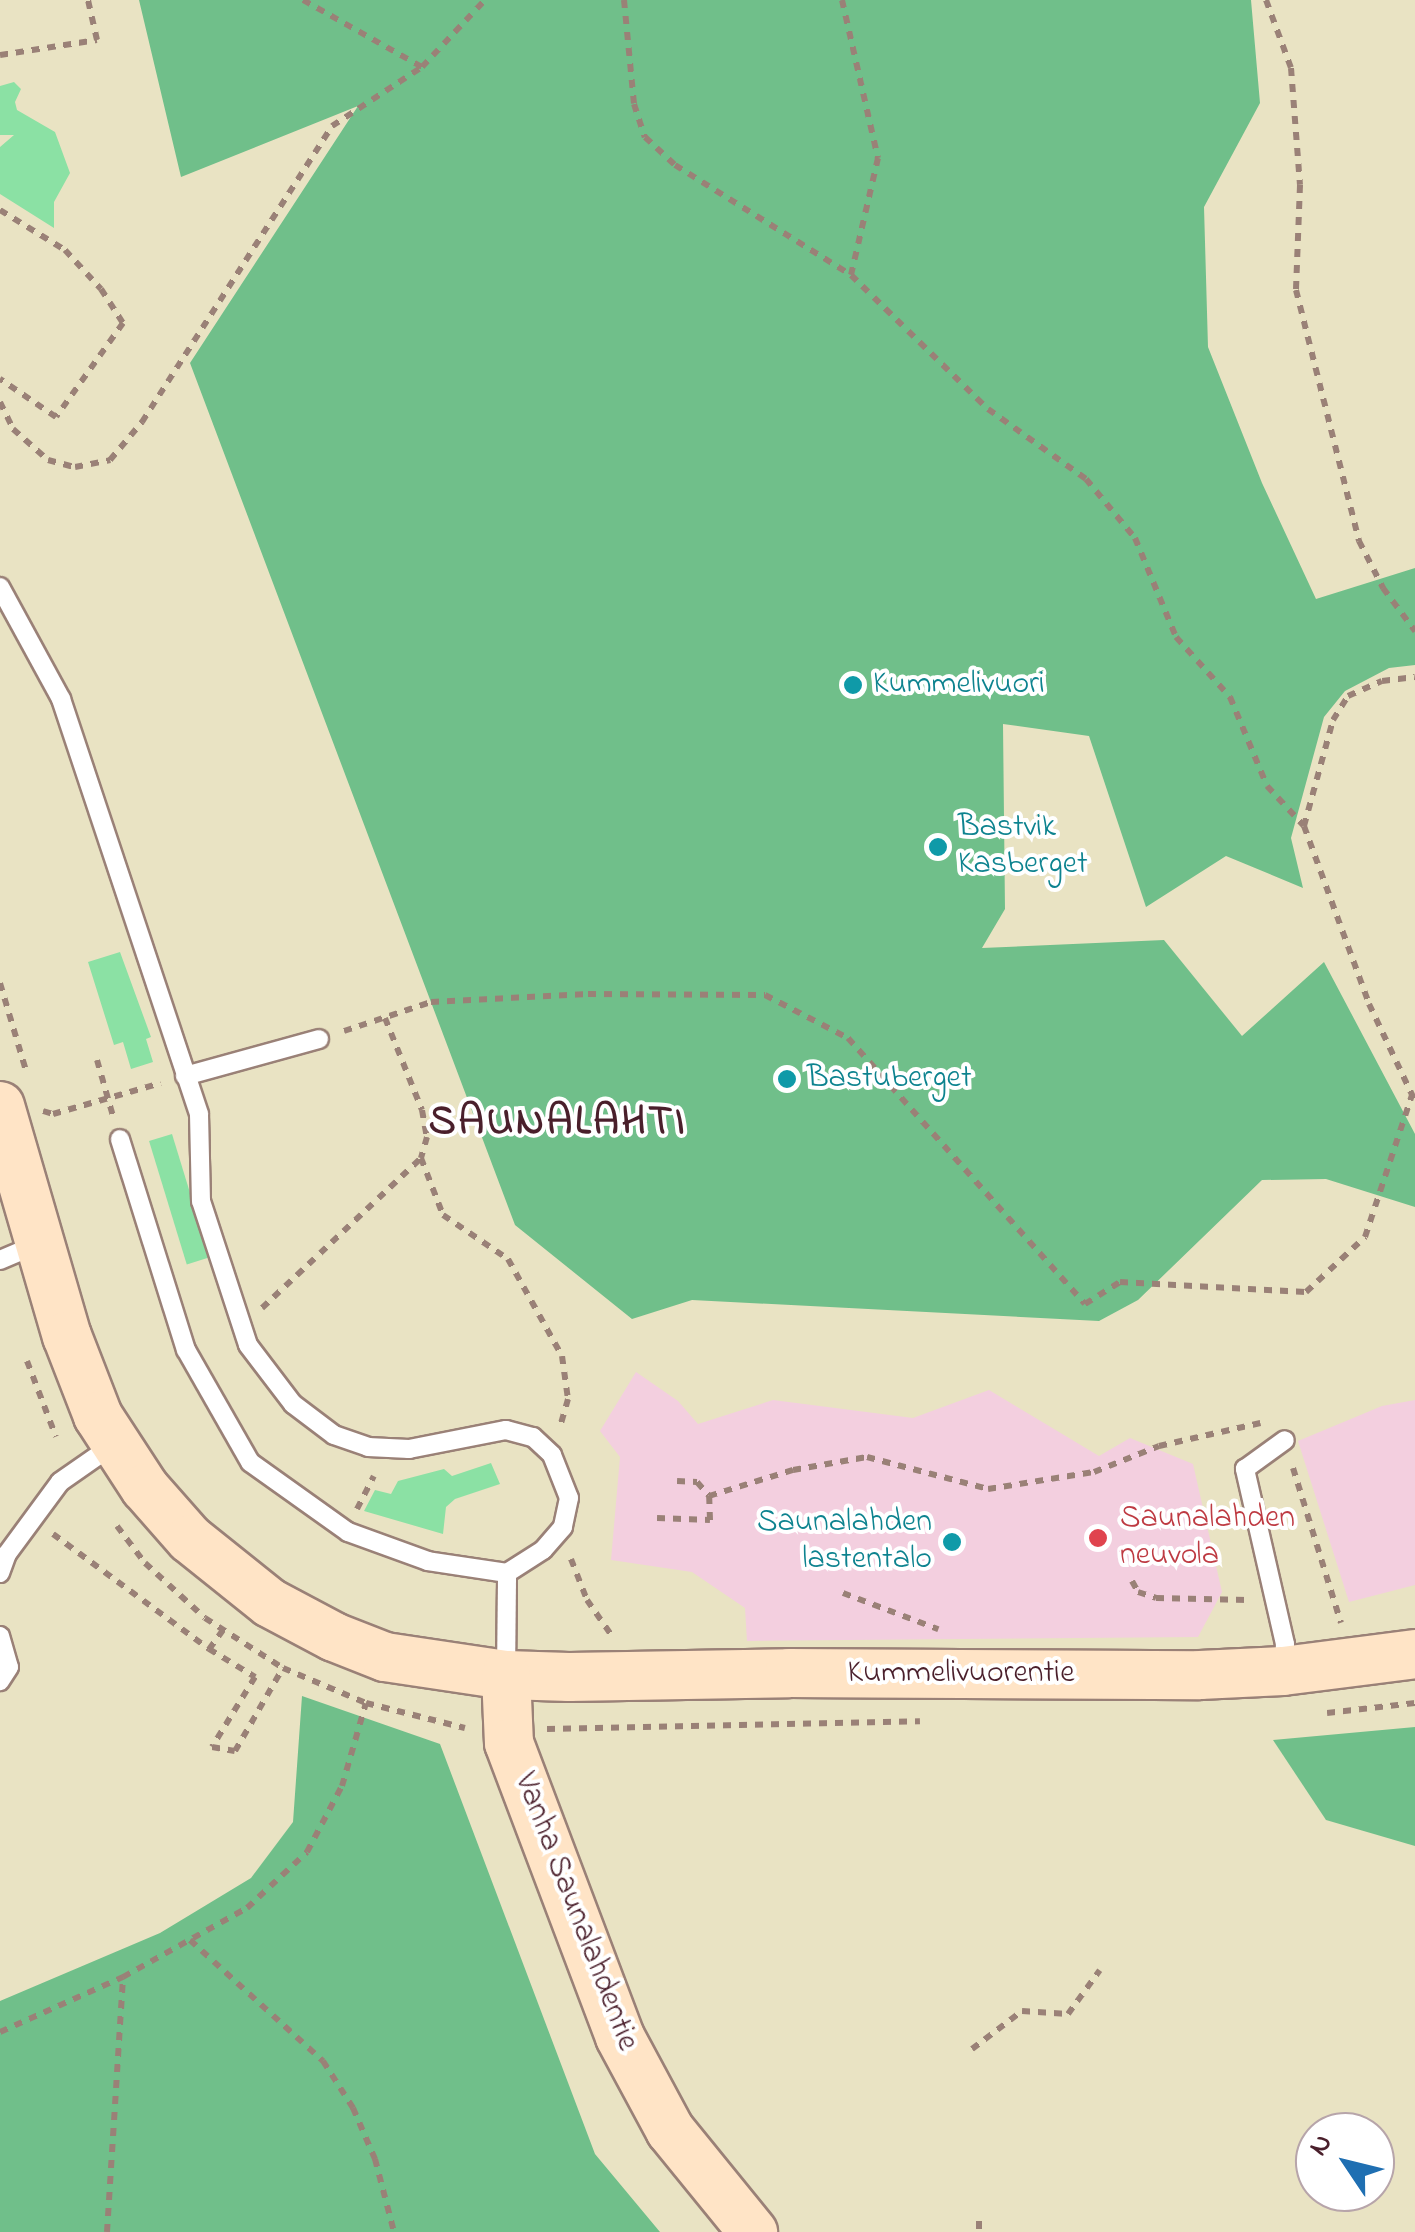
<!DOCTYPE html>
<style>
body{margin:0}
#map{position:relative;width:1415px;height:2232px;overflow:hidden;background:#e9e3c3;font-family:"Indie Flower",sans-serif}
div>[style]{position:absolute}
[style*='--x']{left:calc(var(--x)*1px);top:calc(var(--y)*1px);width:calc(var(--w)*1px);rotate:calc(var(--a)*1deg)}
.built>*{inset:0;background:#f3cfdf}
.green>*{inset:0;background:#8be1a4;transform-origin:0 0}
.forest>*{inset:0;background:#70bf8a}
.path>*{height:6px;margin-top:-3px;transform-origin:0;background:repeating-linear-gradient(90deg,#9a8177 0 8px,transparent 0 16px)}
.roads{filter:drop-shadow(2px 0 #9a8177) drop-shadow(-2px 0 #9a8177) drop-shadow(0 2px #9a8177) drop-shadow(0 -2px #9a8177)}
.lane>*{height:18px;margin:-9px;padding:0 9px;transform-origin:9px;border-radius:9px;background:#fff}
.secondary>*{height:48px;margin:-24px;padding:0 24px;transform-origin:24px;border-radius:24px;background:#ffe4c6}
.dots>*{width:28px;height:28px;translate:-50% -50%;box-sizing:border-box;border:5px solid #fff;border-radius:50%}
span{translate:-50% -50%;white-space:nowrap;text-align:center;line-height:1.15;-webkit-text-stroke:8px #fff;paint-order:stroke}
.culture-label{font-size:32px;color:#0d838f}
.left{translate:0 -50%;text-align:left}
.right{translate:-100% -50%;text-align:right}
.health-label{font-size:32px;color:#be3a42}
.street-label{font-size:32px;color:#4a1f2b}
.district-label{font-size:42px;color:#4a1f2b;font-weight:700;letter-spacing:2.5px}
.north{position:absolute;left:1295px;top:2112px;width:100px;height:100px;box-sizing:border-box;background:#fff;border:2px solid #b7a5aa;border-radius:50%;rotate:305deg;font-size:28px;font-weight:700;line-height:40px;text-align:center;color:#4a1f2b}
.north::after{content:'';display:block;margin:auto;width:35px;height:45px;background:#1f6fb2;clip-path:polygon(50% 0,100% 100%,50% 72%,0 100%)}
</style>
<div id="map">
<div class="built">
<div style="clip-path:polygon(636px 1372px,678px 1401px,698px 1424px,773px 1400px,913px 1418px,989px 1390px,1099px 1456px,1130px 1438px,1193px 1464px,1222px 1592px,1198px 1637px,747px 1641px,745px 1608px,692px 1572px,611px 1560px,620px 1457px,600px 1431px)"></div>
<div style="clip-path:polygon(1415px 1400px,1415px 1585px,1349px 1602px,1298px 1441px,1382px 1406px)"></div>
</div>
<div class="green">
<div style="clip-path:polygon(14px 82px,21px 89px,15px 102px,17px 110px,55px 132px,70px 173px,54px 202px,54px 228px,0 194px,0 147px,14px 135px,0 135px,0 86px)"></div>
<div style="clip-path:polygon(120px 952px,151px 1037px,146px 1039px,153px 1062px,131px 1069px,123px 1042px,114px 1045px,88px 962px)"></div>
<div style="left:172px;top:1134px;width:129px;height:24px;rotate:73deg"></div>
<div style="clip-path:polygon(491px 1463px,500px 1484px,455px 1499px,446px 1507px,443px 1534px,364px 1511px,375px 1490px,391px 1494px,398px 1481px,444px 1469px,452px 1476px)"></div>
</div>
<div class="forest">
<div style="clip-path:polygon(139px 0,1251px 0,1260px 103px,1204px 207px,1208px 347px,1262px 483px,1316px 599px,1415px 568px,1415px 665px,1389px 668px,1345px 691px,1324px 717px,1291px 838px,1303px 888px,1226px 856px,1146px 907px,1089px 736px,1003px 724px,1005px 909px,982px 948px,1164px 940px,1242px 1036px,1324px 962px,1415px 1134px,1415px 1207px,1326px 1179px,1262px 1180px,1138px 1300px,1099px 1321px,692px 1300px,632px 1319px,515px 1225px,190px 363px,358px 106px,181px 177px)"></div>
<div style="clip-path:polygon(302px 1696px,440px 1744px,595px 2154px,660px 2232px,0 2232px,0 2001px,160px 1933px,251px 1878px,293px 1822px)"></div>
<div style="clip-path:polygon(1415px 1727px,1415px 1846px,1326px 1820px,1273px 1740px)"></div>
</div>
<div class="path">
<div style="--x:303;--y:0;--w:137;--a:29.4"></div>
<div style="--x:624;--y:0;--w:104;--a:84.5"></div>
<div style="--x:634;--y:104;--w:35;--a:72"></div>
<div style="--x:645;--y:137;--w:41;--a:43"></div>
<div style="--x:675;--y:165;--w:208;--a:32"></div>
<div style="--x:851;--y:275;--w:192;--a:44.4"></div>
<div style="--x:988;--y:409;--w:120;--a:35.5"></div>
<div style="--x:1086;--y:479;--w:77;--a:50.3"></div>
<div style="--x:1135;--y:538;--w:107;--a:67.5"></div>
<div style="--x:1176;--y:637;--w:81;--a:48"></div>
<div style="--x:1230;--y:697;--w:96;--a:67.4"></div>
<div style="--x:1267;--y:786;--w:54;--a:47.2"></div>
<div style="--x:1304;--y:826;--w:110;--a:-74.7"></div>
<div style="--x:1333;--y:720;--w:28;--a:-58"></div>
<div style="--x:1348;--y:696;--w:37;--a:-24"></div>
<div style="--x:1382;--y:681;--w:33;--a:-7"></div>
<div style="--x:842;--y:0;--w:162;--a:77.2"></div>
<div style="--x:878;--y:158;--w:120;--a:103"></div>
<div style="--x:1266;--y:0;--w:72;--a:69.8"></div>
<div style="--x:1291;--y:68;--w:117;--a:85.6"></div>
<div style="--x:1300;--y:185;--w:105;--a:92.2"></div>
<div style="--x:1296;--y:290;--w:259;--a:75.9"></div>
<div style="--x:1359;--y:541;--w:53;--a:62.9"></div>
<div style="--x:1383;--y:588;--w:54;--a:53.3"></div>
<div style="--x:0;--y:55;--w:98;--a:-8.8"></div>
<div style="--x:97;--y:40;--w:41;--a:-102.7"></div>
<div style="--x:0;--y:210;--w:76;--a:31.6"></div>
<div style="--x:65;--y:250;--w:53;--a:47.3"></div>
<div style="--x:101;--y:289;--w:40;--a:57.1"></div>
<div style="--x:123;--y:323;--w:115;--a:125.5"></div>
<div style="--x:56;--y:417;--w:68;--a:-145.8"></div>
<div style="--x:0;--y:402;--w:30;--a:64"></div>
<div style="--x:13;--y:429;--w:47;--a:41.5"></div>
<div style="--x:48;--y:460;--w:28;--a:15"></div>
<div style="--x:75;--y:467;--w:36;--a:-11"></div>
<div style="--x:110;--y:460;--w:50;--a:-49.9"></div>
<div style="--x:142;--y:422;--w:352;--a:-57.3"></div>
<div style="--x:332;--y:126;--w:108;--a:-33.2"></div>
<div style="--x:422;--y:67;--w:92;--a:-46.8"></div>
<div style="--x:1304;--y:826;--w:189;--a:69.9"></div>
<div style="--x:1369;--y:1004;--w:107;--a:64.6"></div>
<div style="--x:0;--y:983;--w:92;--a:73.5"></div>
<div style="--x:385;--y:1018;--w:99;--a:68.1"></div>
<div style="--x:422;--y:1110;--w:27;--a:80"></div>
<div style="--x:427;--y:1137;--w:22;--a:106"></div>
<div style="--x:421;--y:1158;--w:61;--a:68.9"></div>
<div style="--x:443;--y:1215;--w:78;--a:34.1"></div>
<div style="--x:508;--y:1259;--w:111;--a:60.9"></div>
<div style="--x:562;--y:1356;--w:43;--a:82.1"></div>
<div style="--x:568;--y:1399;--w:29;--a:106"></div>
<div style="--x:344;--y:1031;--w:92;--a:-18.4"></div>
<div style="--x:431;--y:1002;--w:157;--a:-2.9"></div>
<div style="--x:588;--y:994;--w:177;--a:0.3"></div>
<div style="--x:765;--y:995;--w:93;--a:27.4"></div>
<div style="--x:848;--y:1038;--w:356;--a:48.3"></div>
<div style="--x:1085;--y:1304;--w:41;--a:-32.2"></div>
<div style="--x:1120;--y:1282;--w:186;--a:3.1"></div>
<div style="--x:1306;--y:1292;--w:81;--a:-43"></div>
<div style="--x:1365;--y:1237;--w:150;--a:-71.7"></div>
<div style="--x:97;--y:1060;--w:58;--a:74.1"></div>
<div style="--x:43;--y:1111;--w:10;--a:17"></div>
<div style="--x:53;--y:1114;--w:112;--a:-16"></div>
<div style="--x:262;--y:1308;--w:219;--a:-43.3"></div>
<div style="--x:27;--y:1361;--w:81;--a:69.1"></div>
<div style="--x:1293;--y:1468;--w:162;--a:72.8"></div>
<div style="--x:677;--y:1481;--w:20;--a:3"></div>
<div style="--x:697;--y:1482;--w:18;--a:49"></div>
<div style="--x:709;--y:1496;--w:88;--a:-17.2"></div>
<div style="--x:793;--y:1470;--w:75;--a:-10"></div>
<div style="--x:867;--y:1457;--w:125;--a:14.8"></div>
<div style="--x:988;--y:1489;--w:107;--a:-9.1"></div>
<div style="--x:1094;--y:1472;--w:70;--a:-21.8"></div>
<div style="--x:1159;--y:1446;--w:104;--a:-12.8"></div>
<div style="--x:357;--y:1509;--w:37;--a:-63"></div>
<div style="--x:657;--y:1518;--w:53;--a:2.2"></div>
<div style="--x:710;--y:1520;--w:24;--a:-92"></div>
<div style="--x:117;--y:1526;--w:46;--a:52.9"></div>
<div style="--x:145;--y:1563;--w:81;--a:42.5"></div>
<div style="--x:205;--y:1618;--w:93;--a:32.7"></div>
<div style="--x:283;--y:1668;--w:90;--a:22.9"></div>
<div style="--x:366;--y:1703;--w:102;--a:14.2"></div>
<div style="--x:53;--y:1534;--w:194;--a:36.4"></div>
<div style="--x:571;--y:1559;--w:44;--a:68.7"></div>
<div style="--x:587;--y:1600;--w:44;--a:55.2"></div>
<div style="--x:1132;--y:1581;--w:13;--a:61"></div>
<div style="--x:1138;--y:1592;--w:19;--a:18"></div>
<div style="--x:1156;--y:1598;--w:92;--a:1.2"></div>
<div style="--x:843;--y:1593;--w:102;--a:20.8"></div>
<div style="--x:223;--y:1630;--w:24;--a:126"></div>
<div style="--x:209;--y:1649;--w:54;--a:31.3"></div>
<div style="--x:255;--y:1677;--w:82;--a:121.6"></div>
<div style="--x:212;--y:1747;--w:23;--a:10"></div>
<div style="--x:235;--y:1751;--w:96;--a:-60"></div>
<div style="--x:1327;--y:1713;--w:89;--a:-6.5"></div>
<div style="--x:547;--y:1729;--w:373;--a:-1.2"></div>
<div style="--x:190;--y:1940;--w:180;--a:42.3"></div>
<div style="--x:323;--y:2061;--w:56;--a:57.4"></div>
<div style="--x:353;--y:2108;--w:56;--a:66.7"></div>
<div style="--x:375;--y:2159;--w:75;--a:75.4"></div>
<div style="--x:0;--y:2032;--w:135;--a:-24.1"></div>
<div style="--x:123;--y:1977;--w:142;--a:-29.1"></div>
<div style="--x:247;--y:1908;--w:82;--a:-43"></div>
<div style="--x:307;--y:1852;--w:75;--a:-62.1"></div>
<div style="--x:342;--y:1786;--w:86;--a:-73.9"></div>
<div style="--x:972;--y:2049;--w:63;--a:-37.2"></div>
<div style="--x:1022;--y:2011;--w:46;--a:3.7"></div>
<div style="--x:1068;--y:2014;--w:54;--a:-54"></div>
<div style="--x:979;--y:2221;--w:11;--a:90"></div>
<div style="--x:107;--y:2232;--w:256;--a:-86.4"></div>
</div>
<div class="roads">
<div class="lane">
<div style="--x:0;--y:587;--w:128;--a:61.4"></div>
<div style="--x:61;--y:699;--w:437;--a:71.6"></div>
<div style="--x:199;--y:1114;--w:87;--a:88.7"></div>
<div style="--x:201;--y:1201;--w:151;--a:71.9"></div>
<div style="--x:248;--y:1345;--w:74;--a:52.7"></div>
<div style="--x:293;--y:1404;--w:51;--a:37.1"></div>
<div style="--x:334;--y:1435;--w:36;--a:19"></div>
<div style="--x:368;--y:1447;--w:41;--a:2.8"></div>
<div style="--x:409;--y:1449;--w:99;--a:-11.1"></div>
<div style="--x:506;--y:1430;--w:28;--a:15"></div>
<div style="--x:533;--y:1437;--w:26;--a:43"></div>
<div style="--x:552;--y:1455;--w:46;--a:68.4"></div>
<div style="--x:569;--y:1498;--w:30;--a:102"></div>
<div style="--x:563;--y:1527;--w:30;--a:131"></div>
<div style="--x:543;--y:1550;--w:43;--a:147.4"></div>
<div style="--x:507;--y:1573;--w:80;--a:-171.4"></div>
<div style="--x:428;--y:1561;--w:85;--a:-160.1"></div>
<div style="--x:348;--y:1532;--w:120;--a:-144.5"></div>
<div style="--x:250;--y:1462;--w:129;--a:-119.7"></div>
<div style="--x:186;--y:1350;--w:221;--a:-107.4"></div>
<div style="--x:185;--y:1076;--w:139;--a:-15.4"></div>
<div style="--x:0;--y:1260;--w:39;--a:-23"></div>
<div style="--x:0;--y:1573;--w:20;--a:-70"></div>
<div style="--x:7;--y:1554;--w:89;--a:-53.6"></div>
<div style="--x:60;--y:1482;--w:65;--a:-34.9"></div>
<div style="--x:0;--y:1636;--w:32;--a:74"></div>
<div style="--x:9;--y:1667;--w:17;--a:123"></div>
<div style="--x:1284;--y:1671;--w:27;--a:-88"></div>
<div style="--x:1285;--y:1644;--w:180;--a:-102.9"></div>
<div style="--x:1245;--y:1469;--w:49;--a:-35.9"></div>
<div style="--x:506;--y:1675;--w:102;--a:-89.4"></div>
</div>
<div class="secondary">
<div style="--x:0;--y:1106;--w:240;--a:73.8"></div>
<div style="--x:67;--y:1336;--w:86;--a:68.8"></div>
<div style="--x:98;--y:1416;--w:86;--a:56.9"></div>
<div style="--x:145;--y:1488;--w:68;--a:48.6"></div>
<div style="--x:190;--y:1539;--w:102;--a:38.7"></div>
<div style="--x:270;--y:1603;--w:72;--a:28"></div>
<div style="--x:334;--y:1637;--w:55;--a:21.4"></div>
<div style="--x:385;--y:1657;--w:122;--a:8.5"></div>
<div style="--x:506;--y:1675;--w:63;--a:1.8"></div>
<div style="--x:569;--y:1677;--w:220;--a:-1"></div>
<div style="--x:789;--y:1673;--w:411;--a:0.3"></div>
<div style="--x:1200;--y:1675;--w:83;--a:-2.8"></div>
<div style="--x:1283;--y:1671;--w:133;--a:-7.3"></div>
<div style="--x:506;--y:1675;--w:68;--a:87.5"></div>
<div style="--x:509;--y:1743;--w:314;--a:69.3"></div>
<div style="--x:620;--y:2037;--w:106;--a:61.7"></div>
<div style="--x:670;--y:2130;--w:132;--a:50.9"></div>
</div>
</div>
<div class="dots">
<div style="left:853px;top:685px;background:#0f9aa8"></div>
<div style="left:938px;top:847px;background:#0f9aa8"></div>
<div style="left:787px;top:1079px;background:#0f9aa8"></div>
<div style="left:1098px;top:1538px;background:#e0444e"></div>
<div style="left:952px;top:1542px;background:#0f9aa8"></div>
</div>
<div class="culture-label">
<span class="left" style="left:873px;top:685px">Kummelivuori</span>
<span class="left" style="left:958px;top:847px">Bastvik<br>Kasberget</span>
<span class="left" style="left:807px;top:1079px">Bastuberget</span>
<span class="right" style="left:932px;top:1542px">Saunalahden<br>lastentalo</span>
</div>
<div class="health-label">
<span class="left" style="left:1120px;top:1538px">Saunalahden<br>neuvola</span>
</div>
<div class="street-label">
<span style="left:961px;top:1674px">Kummelivuorentie</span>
<span style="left:575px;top:1912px;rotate:69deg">Vanha Saunalahdentie</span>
</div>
<div class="district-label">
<span style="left:558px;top:1123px">SAUNALAHTI</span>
</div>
<div class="north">N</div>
</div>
